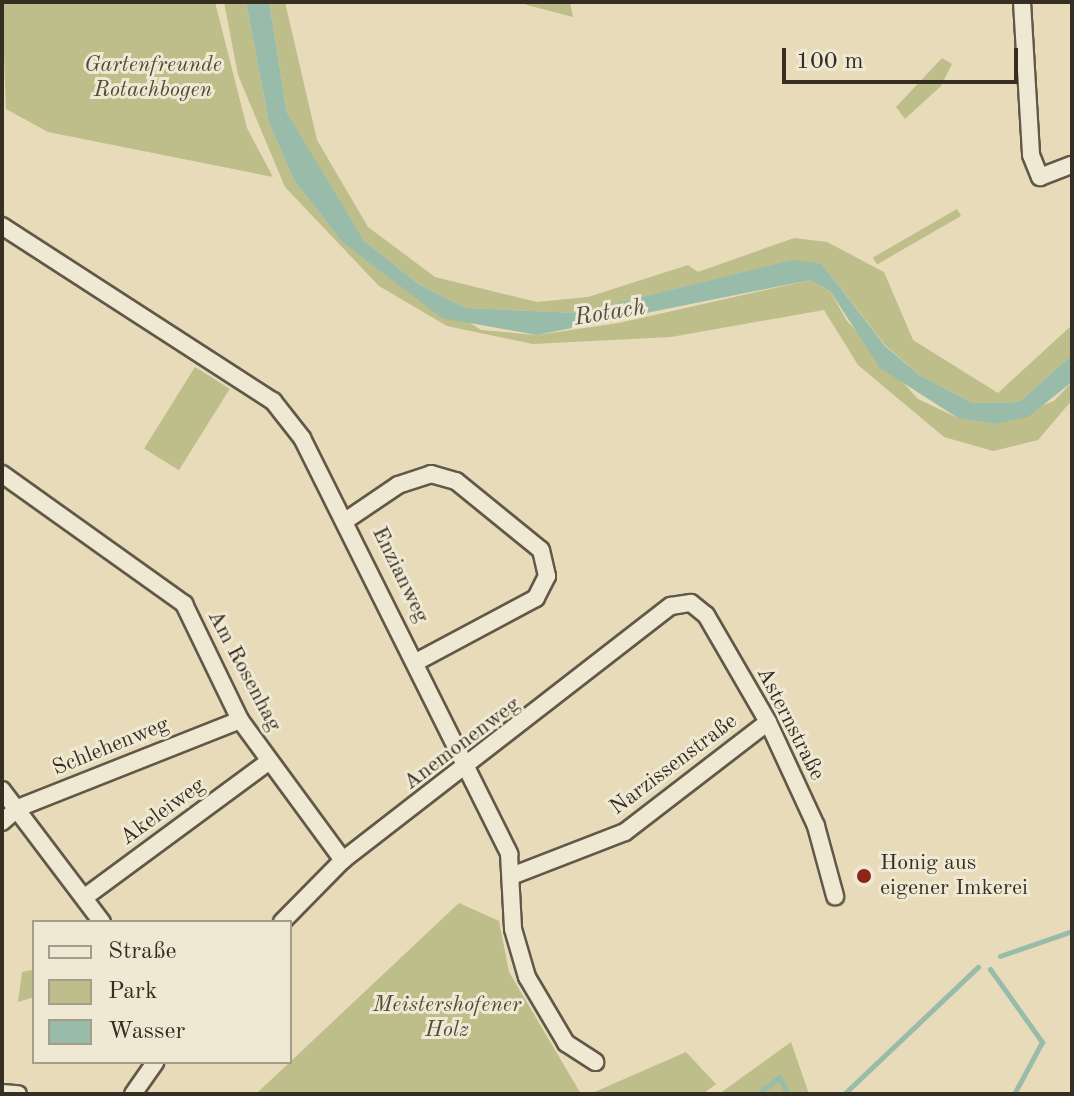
<!DOCTYPE html>
<meta charset="utf-8">
<style>
body{margin:0}
#map{position:relative;width:1074px;height:1096px;overflow:hidden;background:#e7dbb9;font-family:"Old Standard TT",serif}
div>[style]{position:absolute}
[style*='--x']{left:calc(var(--x)*1px);top:calc(var(--y)*1px);width:calc(var(--w)*1px);rotate:calc(var(--a)*1deg)}
.green>*{inset:0;background:#bdbe8a;transform-origin:0 0}
.water>*{inset:0;background:#98bca9}
.stream>*{height:5px;margin:-2.5px;padding:0 2.5px;transform-origin:2.5px;border-radius:2.5px;background:#98bca9}
.roads{filter:drop-shadow(2px 0 #625848) drop-shadow(-2px 0 #625848) drop-shadow(0 2px #625848) drop-shadow(0 -2px #625848)}
.minor>*{height:16px;margin:-8px;padding:0 8px;transform-origin:8px;border-radius:8px;background:#efe8d2}
.dots>*{width:22px;height:22px;translate:-50% -50%;box-sizing:border-box;border:4px solid #efe8d2;border-radius:50%}
span{translate:-50% -50%;white-space:nowrap;text-align:center;line-height:1.15;-webkit-text-stroke:6px #efe8d2;paint-order:stroke}
.park-label{font-size:22px;color:#514a38;font-style:italic}
.street-label{font-size:22px;color:#362d23}
.poi-label{font-size:22px;color:#362d23}
.left{translate:0 -50%;text-align:left}
.water-label{font-size:24px;color:#4e5144;font-style:italic}
.frame{position:absolute;inset:0;border:4px solid #362d23;pointer-events:none}
.legend{position:absolute;left:32px;top:920px;width:260px;height:144px;box-sizing:border-box;background:#efe8d2;border:2px solid #a59d8c;margin:0;padding:10px 14px;list-style:none;font-size:24px;color:#362d23}
.legend li{display:flex;align-items:center;gap:16px;height:40px}
.legend b{width:40px;border:2px solid #a59d8c}
.scale{position:absolute;left:782px;top:48px;width:236px;height:36px;box-sizing:border-box;border:4px solid #362d23;border-top:0;padding-left:10px;font-size:24px;line-height:28px;white-space:nowrap;color:#362d23;-webkit-text-stroke:6px #efe8d2;paint-order:stroke}
</style>
<div id="map">
<div class="green">
<div style="clip-path:polygon(2px 2px,215px 2px,247px 128px,273px 177px,48px 132px,6px 109px)"></div>
<div style="clip-path:polygon(224px 2px,246px 2px,269px 123px,294px 180px,341px 241px,481px 330px,537px 335px,619px 323px,810px 280px,830px 291px,847px 321px,918px 399px,958px 418px,994px 424px,1054px 401px,1072px 382px,1072px 400px,1038px 440px,993px 451px,944px 437px,858px 365px,824px 310px,671px 337px,533px 344px,447px 326px,379px 286px,285px 187px,238px 75px)"></div>
<div style="clip-path:polygon(269px 2px,285px 2px,317px 140px,368px 227px,435px 277px,537px 302px,588px 297px,688px 265px,698px 272px,794px 238px,827px 242px,884px 272px,913px 340px,998px 393px,1072px 325px,1072px 355px,1019px 402px,973px 403px,919px 375px,885px 345px,822px 264px,754px 270px,577px 313px,466px 308px,420px 285px,364px 241px,318px 175px,287px 113px)"></div>
<div style="clip-path:polygon(519px 2px,570px 2px,573px 17px,527px 5px)"></div>
<div style="clip-path:polygon(942px 58px,952px 64px,941px 86px,905px 119px,896px 107px)"></div>
<div style="left:957px;top:209px;width:8px;height:97px;rotate:60deg"></div>
<div style="left:195px;top:367px;width:41px;height:96px;rotate:32deg"></div>
<div style="clip-path:polygon(459px 903px,499px 921px,509px 972px,581px 1094px,256px 1094px)"></div>
<div style="clip-path:polygon(32px 970px,34px 997px,18px 1002px,22px 972px)"></div>
<div style="clip-path:polygon(791px 1042px,809px 1094px,719px 1094px)"></div>
<div style="clip-path:polygon(686px 1052px,716px 1084px,703px 1094px,590px 1094px)"></div>
</div>
<div class="water">
<div style="clip-path:polygon(246px 2px,269px 2px,287px 113px,364px 241px,420px 285px,466px 308px,577px 313px,793px 260px,822px 264px,885px 346px,919px 375px,973px 403px,1019px 402px,1072px 355px,1072px 382px,1028px 417px,994px 424px,958px 418px,880px 368px,830px 291px,810px 280px,537px 335px,442px 318px,341px 241px,294px 180px,269px 123px)"></div>
</div>
<div class="stream">
<div style="--x:1000;--y:956;--w:76;--a:-19.1"></div>
<div style="--x:990;--y:969;--w:90;--a:54.5"></div>
<div style="--x:1042;--y:1042;--w:59;--a:118.3"></div>
<div style="--x:758;--y:1094;--w:27;--a:-39"></div>
<div style="--x:779;--y:1077;--w:19;--a:62"></div>
<div style="--x:844;--y:1094;--w:185;--a:-43.5"></div>
</div>
<div class="roads">
<div class="minor">
<div style="--x:1022;--y:2;--w:153;--a:86.6"></div>
<div style="--x:1031;--y:155;--w:24;--a:68"></div>
<div style="--x:1040;--y:177;--w:34;--a:-21"></div>
<div style="--x:2;--y:226;--w:323;--a:32.9"></div>
<div style="--x:273;--y:401;--w:47;--a:51.9"></div>
<div style="--x:302;--y:438;--w:465;--a:63.5"></div>
<div style="--x:509;--y:854;--w:75;--a:86.9"></div>
<div style="--x:513;--y:929;--w:50;--a:73.7"></div>
<div style="--x:527;--y:977;--w:77;--a:59.4"></div>
<div style="--x:566;--y:1043;--w:35;--a:33"></div>
<div style="--x:2;--y:474;--w:224;--a:35.5"></div>
<div style="--x:184;--y:604;--w:129;--a:64.2"></div>
<div style="--x:240;--y:720;--w:174;--a:53.7"></div>
<div style="--x:348;--y:519;--w:60;--a:-34.2"></div>
<div style="--x:398;--y:485;--w:35;--a:-18"></div>
<div style="--x:431;--y:474;--w:26;--a:16"></div>
<div style="--x:456;--y:481;--w:109;--a:39.1"></div>
<div style="--x:541;--y:550;--w:27;--a:77"></div>
<div style="--x:547;--y:576;--w:25;--a:117"></div>
<div style="--x:536;--y:598;--w:134;--a:151.9"></div>
<div style="--x:2;--y:790;--w:166;--a:52.9"></div>
<div style="--x:2;--y:822;--w:21;--a:-41"></div>
<div style="--x:18;--y:808;--w:239;--a:-21.6"></div>
<div style="--x:514;--y:875;--w:119;--a:-21.2"></div>
<div style="--x:625;--y:832;--w:180;--a:-37.6"></div>
<div style="--x:85;--y:897;--w:227;--a:-36.4"></div>
<div style="--x:282;--y:922;--w:87;--a:-45.5"></div>
<div style="--x:343;--y:860;--w:415;--a:-37.8"></div>
<div style="--x:671;--y:606;--w:20;--a:-9"></div>
<div style="--x:691;--y:603;--w:19;--a:39"></div>
<div style="--x:706;--y:615;--w:124;--a:59.9"></div>
<div style="--x:768;--y:722;--w:115;--a:65.2"></div>
<div style="--x:816;--y:826;--w:73;--a:74.8"></div>
<div style="--x:2;--y:1093;--w:16;--a:4"></div>
<div style="--x:133;--y:1094;--w:39;--a:-55"></div>
</div>
</div>
<div class="dots">
<div style="left:864px;top:876px;background:#8f2418"></div>
</div>
<div class="park-label">
<span style="left:153px;top:78px">Gartenfreunde<br>Rotachbogen</span>
<span style="left:447px;top:1018px">Meistershofener<br>Holz</span>
</div>
<div class="street-label">
<span style="left:400px;top:575px;rotate:64deg">Enzianweg</span>
<span style="left:244px;top:671px;rotate:62deg">Am Rosenhag</span>
<span style="left:790px;top:724px;rotate:63deg">Asternstraße</span>
<span style="left:462px;top:744px;rotate:-37deg">Anemonenweg</span>
<span style="left:111px;top:747px;rotate:-22deg">Schlehenweg</span>
<span style="left:674px;top:765px;rotate:-37deg">Narzissenstraße</span>
<span style="left:163px;top:812px;rotate:-36deg">Akeleiweg</span>
</div>
<div class="poi-label">
<span class="left" style="left:880px;top:876px">Honig aus<br>eigener Imkerei</span>
</div>
<div class="water-label">
<span style="left:610px;top:314px;rotate:-9deg">Rotach</span>
</div>
<div class="frame"></div>
<ul class="legend">
<li><b style="height:10px;background:#efe8d2"></b>Straße</li>
<li><b style="height:22px;background:#bdbe8a"></b>Park</li>
<li><b style="height:22px;background:#98bca9"></b>Wasser</li>
</ul>
<div class="scale">100 m</div>
</div>
